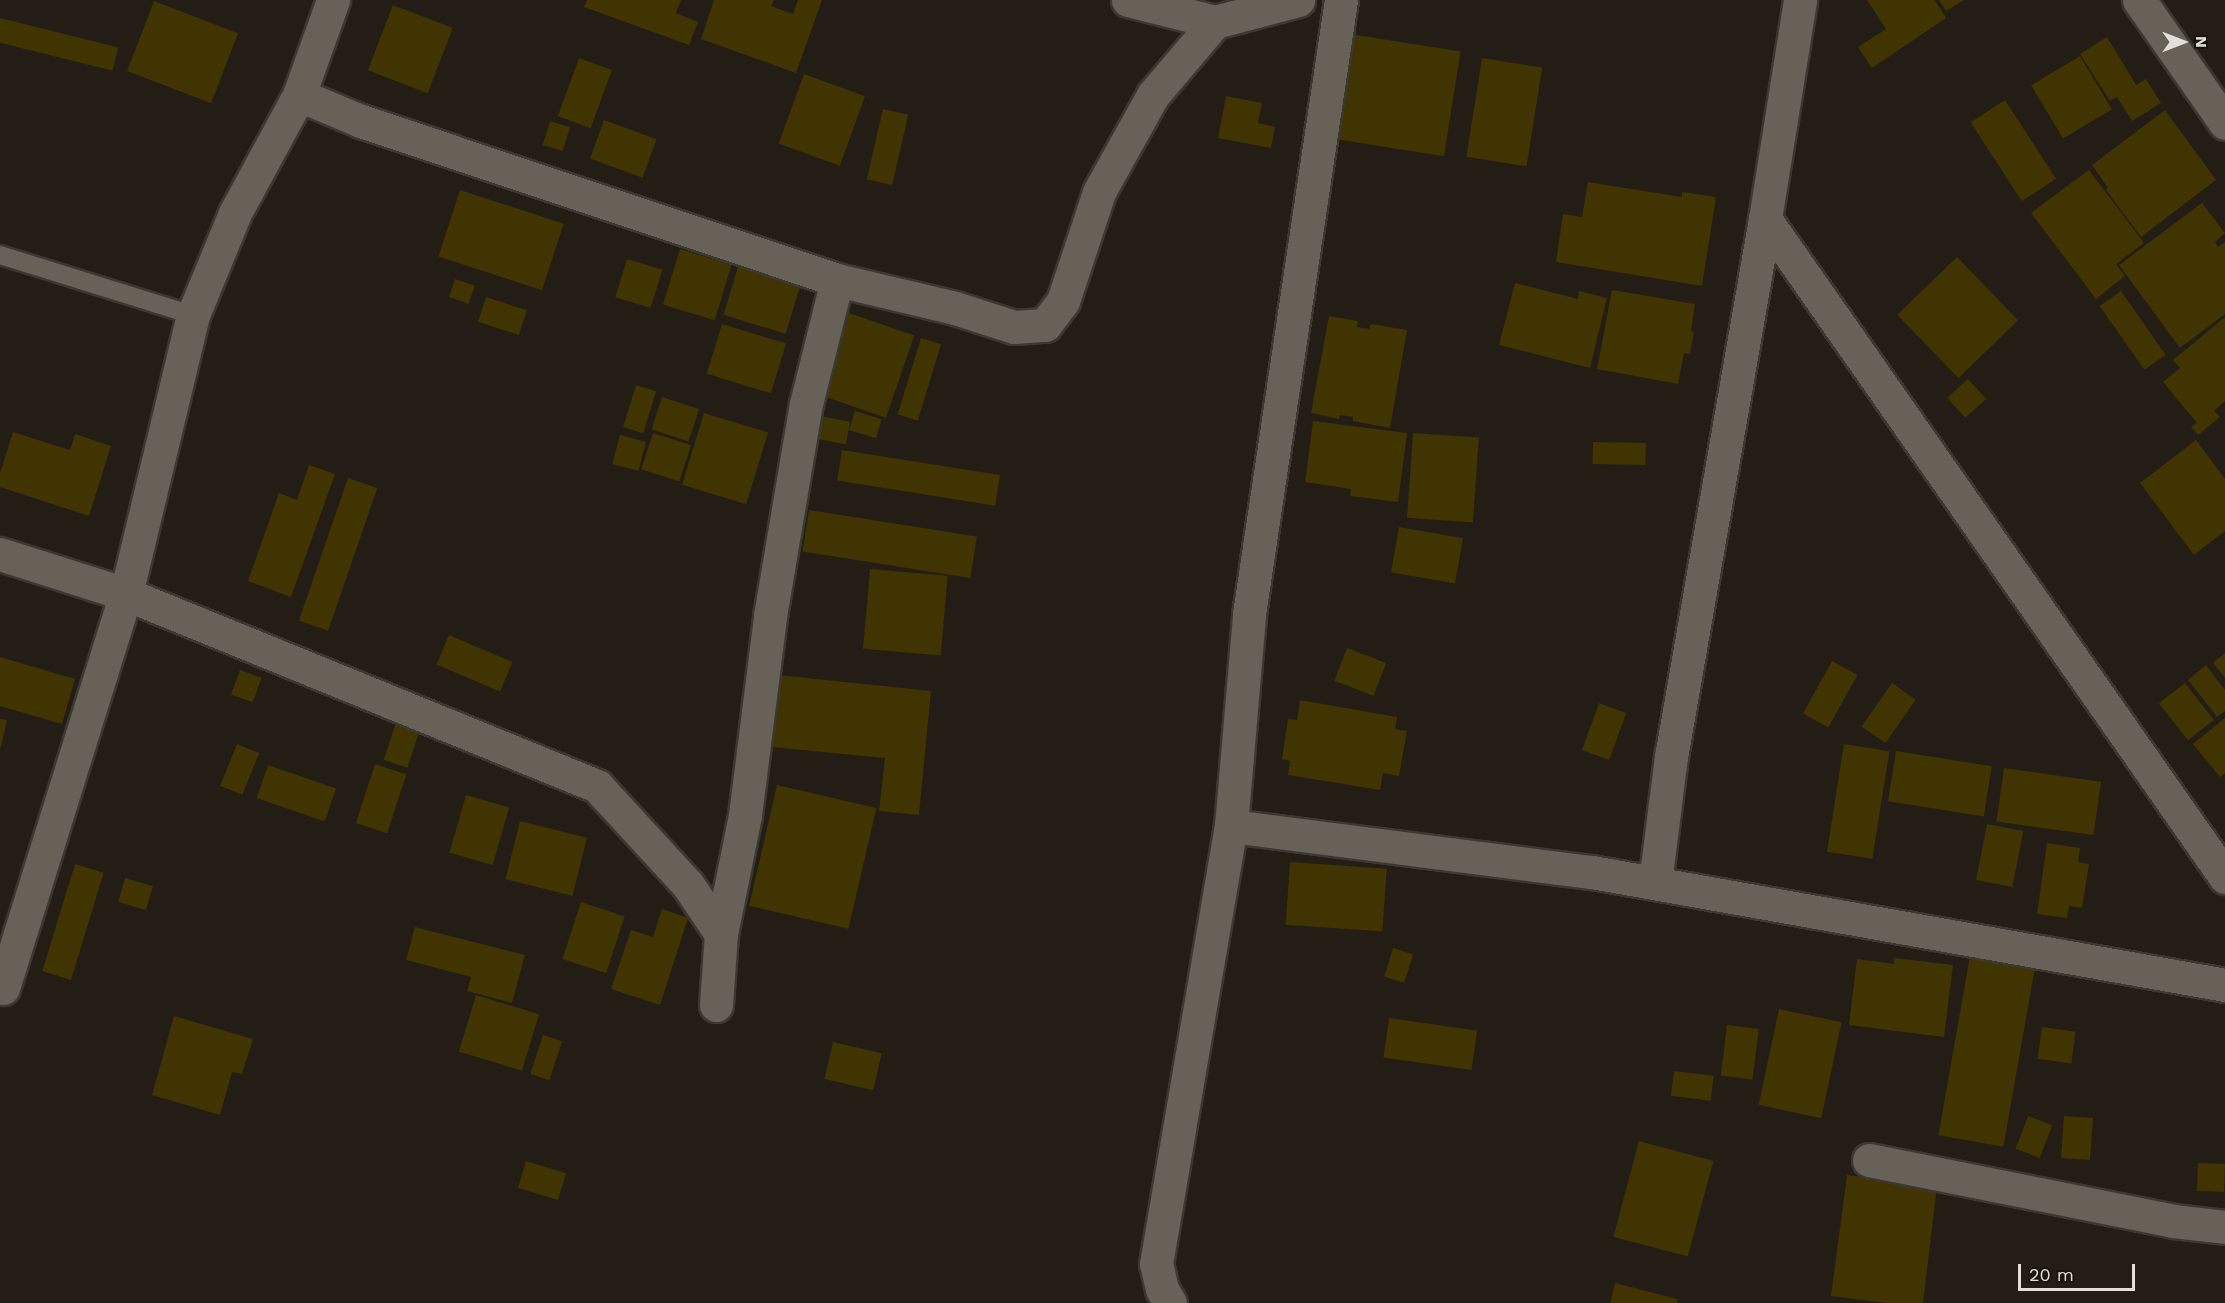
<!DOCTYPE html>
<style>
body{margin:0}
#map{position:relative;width:2225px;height:1303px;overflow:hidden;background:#231d15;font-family:"Work Sans",sans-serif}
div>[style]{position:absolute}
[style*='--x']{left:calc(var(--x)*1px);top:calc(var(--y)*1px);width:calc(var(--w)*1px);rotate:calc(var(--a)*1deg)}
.building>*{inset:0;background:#3f3402;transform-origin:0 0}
.roads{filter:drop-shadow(2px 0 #3b3732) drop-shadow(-2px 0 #3b3732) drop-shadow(0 2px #3b3732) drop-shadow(0 -2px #3b3732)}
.service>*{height:18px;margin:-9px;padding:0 9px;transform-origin:9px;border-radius:9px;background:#686158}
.minor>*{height:33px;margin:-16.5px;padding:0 16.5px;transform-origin:16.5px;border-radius:16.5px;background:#686158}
span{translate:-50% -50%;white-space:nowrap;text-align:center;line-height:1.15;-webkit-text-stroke:5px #19140c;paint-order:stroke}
.north{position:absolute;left:2153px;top:12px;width:60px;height:60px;-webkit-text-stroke:4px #19140c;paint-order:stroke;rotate:90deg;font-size:16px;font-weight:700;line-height:24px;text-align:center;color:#e3dfda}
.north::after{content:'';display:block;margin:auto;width:21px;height:27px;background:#e3dfda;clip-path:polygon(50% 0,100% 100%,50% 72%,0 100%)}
.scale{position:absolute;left:2018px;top:1264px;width:117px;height:27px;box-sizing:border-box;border:3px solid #e3dfda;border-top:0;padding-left:8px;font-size:18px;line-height:21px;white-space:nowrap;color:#e3dfda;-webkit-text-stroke:4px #19140c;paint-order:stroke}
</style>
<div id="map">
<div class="building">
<div style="clip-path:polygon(587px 0,681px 0,676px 13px,698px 22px,689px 45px,584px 7px)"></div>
<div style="clip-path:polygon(714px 0,774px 0,771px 6px,793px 14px,798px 0,822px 0,796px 73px,701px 39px)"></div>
<div style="clip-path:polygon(1867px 0,1935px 0,1946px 18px,1872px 68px,1858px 47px,1886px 29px)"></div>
<div style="clip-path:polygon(1939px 0,1964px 0,1946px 11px)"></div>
<div style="left:154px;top:1px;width:90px;height:75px;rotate:21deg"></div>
<div style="left:393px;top:5px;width:64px;height:70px;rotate:21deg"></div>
<div style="left:0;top:18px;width:122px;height:24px;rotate:14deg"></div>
<div style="left:1350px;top:34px;width:112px;height:106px;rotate:9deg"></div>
<div style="clip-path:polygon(2107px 37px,2136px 85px,2146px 79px,2161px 103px,2132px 121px,2117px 97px,2110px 101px,2080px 54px)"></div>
<div style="left:2080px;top:56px;width:62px;height:57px;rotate:59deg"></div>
<div style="left:579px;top:58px;width:35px;height:62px;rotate:20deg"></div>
<div style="left:1482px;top:58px;width:61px;height:100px;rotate:9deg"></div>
<div style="left:804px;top:74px;width:65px;height:74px;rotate:20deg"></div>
<div style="clip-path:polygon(1226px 96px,1262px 103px,1258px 123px,1275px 127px,1271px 148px,1218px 138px)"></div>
<div style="left:2005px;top:100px;width:94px;height:41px;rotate:57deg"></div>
<div style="left:883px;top:109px;width:26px;height:72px;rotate:13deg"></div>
<div style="clip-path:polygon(2165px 110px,2216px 180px,2141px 237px,2106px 190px,2108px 188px,2092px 165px)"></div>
<div style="left:604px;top:120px;width:56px;height:41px;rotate:20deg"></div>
<div style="left:550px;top:121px;width:21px;height:25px;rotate:17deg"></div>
<div style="clip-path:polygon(2089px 170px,2144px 243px,2116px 264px,2125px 276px,2096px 299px,2031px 213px)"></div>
<div style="clip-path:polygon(1588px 182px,1682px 197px,1682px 192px,1716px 197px,1702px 286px,1556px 262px,1563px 214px,1582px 217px)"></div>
<div style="left:460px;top:190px;width:109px;height:70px;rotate:18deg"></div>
<div style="clip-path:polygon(2202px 203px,2225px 233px,2215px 242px,2218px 247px,2225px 242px,2225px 314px,2180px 348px,2119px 265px)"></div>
<div style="left:680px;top:249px;width:54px;height:58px;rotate:17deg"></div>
<div style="left:1957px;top:257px;width:88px;height:83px;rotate:46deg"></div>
<div style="left:627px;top:259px;width:37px;height:40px;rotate:17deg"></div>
<div style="left:738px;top:267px;width:65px;height:50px;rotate:17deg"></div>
<div style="left:455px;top:279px;width:21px;height:19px;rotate:19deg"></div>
<div style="clip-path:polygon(1515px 283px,1578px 299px,1579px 291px,1607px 298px,1590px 368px,1499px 345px)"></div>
<div style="clip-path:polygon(1612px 290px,1695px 304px,1691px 331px,1694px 332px,1690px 354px,1684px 353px,1678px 384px,1597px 369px)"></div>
<div style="left:2121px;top:291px;width:78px;height:26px;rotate:55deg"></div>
<div style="left:486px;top:297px;width:43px;height:26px;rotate:18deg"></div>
<div style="left:849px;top:313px;width:69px;height:87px;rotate:19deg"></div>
<div style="clip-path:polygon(1329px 316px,1358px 321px,1357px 327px,1369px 329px,1371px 324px,1407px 330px,1390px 428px,1353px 421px,1353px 417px,1340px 415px,1339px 419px,1311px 413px)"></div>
<div style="clip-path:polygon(2225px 317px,2225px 401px,2214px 411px,2220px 417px,2198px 435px,2191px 427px,2197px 423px,2163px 382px,2180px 368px,2173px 360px)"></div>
<div style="left:722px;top:324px;width:67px;height:52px;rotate:17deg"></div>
<div style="left:921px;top:338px;width:21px;height:80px;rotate:17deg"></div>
<div style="left:1968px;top:379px;width:27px;height:28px;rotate:48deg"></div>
<div style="left:636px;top:385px;width:21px;height:44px;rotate:17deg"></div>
<div style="left:662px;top:397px;width:39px;height:34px;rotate:18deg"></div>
<div style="left:855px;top:411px;width:28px;height:20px;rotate:17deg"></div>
<div style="left:704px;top:413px;width:67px;height:75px;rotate:17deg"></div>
<div style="left:810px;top:414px;width:41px;height:23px;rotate:11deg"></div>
<div style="clip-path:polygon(1313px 421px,1407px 433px,1398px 502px,1350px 496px,1351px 489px,1305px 482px)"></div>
<div style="clip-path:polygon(13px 432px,70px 450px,75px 434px,111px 446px,89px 516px,0 487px,0 473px)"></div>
<div style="left:653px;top:433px;width:40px;height:38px;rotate:18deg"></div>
<div style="left:1413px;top:433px;width:66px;height:85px;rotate:4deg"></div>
<div style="left:620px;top:435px;width:27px;height:30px;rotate:15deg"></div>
<div style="clip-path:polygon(2196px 440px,2225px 479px,2225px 531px,2194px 555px,2140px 483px)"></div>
<div style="left:1593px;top:442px;width:53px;height:22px;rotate:1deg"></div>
<div style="left:842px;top:450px;width:160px;height:31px;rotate:9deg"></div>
<div style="clip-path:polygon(309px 465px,335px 474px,291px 597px,248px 581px,279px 493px,297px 500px)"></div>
<div style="left:348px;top:478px;width:31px;height:151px;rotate:19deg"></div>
<div style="left:809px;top:510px;width:170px;height:42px;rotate:9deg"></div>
<div style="left:1399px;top:527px;width:65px;height:46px;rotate:10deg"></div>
<div style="left:870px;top:569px;width:78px;height:80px;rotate:5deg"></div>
<div style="left:449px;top:635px;width:69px;height:32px;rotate:23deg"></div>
<div style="left:1347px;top:648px;width:42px;height:35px;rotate:21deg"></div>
<div style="clip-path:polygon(2225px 653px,2225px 678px,2213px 663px)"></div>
<div style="clip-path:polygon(0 657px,75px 679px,62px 724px,0 706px)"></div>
<div style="left:1832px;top:661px;width:29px;height:60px;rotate:29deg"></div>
<div style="clip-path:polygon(2206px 665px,2225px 690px,2225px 711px,2217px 717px,2188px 680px)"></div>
<div style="left:240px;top:670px;width:23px;height:26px;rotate:20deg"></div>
<div style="clip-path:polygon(778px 675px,931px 691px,919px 815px,879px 811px,885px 758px,771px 747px)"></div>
<div style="left:1892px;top:683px;width:29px;height:53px;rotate:35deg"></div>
<div style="left:2185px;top:683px;width:47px;height:33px;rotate:52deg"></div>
<div style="clip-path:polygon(1300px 700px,1397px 717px,1395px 729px,1407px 731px,1399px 776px,1383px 773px,1380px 790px,1288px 775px,1290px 761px,1282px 759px,1288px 719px,1297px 720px)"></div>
<div style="left:1599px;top:703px;width:29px;height:50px;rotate:20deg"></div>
<div style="clip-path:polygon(2225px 718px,2225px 773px,2220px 777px,2193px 744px)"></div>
<div style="clip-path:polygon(0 719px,7px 720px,1px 747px,0 747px)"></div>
<div style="left:396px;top:722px;width:25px;height:40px;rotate:18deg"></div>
<div style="left:237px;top:744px;width:24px;height:45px;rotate:22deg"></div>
<div style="left:1844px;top:744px;width:46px;height:109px;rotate:9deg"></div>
<div style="left:1896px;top:751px;width:97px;height:51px;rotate:9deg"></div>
<div style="left:375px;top:764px;width:33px;height:62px;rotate:18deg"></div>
<div style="left:268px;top:765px;width:72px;height:35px;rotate:19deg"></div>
<div style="left:2004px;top:768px;width:98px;height:54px;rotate:8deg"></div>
<div style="left:777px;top:785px;width:102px;height:124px;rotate:13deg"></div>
<div style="left:466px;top:795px;width:45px;height:60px;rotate:16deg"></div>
<div style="left:520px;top:821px;width:69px;height:60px;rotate:14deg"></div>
<div style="left:1987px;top:824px;width:37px;height:57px;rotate:11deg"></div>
<div style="clip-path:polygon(2047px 843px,2080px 848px,2078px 862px,2089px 864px,2082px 908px,2069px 906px,2067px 918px,2037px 914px)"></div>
<div style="left:1290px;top:862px;width:97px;height:63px;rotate:4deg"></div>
<div style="left:75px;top:864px;width:30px;height:112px;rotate:17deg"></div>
<div style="left:125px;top:878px;width:29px;height:25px;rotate:16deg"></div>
<div style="left:581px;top:902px;width:46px;height:60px;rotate:18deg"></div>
<div style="clip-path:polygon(662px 909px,688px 918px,660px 1005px,611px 989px,631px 930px,653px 937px)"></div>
<div style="clip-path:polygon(415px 927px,525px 955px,512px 1003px,467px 991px,471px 977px,406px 960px)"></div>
<div style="left:1393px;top:948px;width:21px;height:30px;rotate:17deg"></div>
<div style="left:1970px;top:956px;width:66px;height:182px;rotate:10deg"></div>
<div style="clip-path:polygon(1894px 958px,1953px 965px,1944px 1037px,1849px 1025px,1857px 959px,1894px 964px)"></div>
<div style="left:476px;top:995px;width:66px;height:59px;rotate:17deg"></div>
<div style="left:1779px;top:1009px;width:64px;height:98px;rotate:12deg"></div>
<div style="clip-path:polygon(174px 1016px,253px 1039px,242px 1074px,232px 1072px,220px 1115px,152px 1095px)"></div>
<div style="left:1389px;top:1018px;width:89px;height:40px;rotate:8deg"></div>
<div style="left:1727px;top:1025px;width:32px;height:51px;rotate:7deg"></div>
<div style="left:2042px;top:1027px;width:34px;height:32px;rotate:8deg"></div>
<div style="left:543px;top:1035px;width:20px;height:41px;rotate:18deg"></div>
<div style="left:833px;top:1042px;width:50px;height:38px;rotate:13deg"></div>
<div style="left:1674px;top:1071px;width:40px;height:25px;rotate:7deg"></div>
<div style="left:2028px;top:1116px;width:26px;height:35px;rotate:21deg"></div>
<div style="left:2064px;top:1116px;width:29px;height:42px;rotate:4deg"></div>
<div style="left:1639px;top:1141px;width:77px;height:99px;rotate:15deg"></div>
<div style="left:526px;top:1161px;width:42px;height:28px;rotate:17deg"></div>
<div style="left:2198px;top:1163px;width:27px;height:28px;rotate:2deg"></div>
<div style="clip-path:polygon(1847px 1175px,1937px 1187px,1923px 1303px,1887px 1303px,1831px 1296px)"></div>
<div style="clip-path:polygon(1615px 1283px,1678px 1299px,1677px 1303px,1610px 1303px)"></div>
</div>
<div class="roads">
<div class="service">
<div style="--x:0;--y:255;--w:202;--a:17.3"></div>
</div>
<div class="minor">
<div style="--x:1128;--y:0;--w:90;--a:14.2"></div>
<div style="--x:1215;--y:22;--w:86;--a:-14.8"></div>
<div style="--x:2139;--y:0;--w:150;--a:55"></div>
<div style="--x:299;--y:95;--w:67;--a:22.8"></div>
<div style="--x:361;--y:121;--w:502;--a:18.47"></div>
<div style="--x:837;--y:280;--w:121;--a:13.3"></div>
<div style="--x:955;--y:308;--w:62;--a:17.9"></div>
<div style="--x:1014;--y:327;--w:31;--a:-4"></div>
<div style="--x:1045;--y:325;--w:30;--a:-53"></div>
<div style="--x:1063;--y:301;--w:115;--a:-71.7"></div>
<div style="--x:1099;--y:192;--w:111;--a:-60.9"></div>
<div style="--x:1153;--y:95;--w:96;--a:-49.7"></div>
<div style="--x:1765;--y:219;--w:803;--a:55.04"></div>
<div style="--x:0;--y:554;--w:132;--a:17.6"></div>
<div style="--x:126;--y:594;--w:509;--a:22.18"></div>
<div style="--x:597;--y:786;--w:134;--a:47.4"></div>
<div style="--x:688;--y:885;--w:59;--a:56"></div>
<div style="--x:1231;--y:826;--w:364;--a:7.3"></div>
<div style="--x:1592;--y:872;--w:643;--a:10.12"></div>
<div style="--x:1655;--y:883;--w:127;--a:-82.8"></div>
<div style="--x:1671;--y:757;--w:546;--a:-80.09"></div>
<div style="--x:1765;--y:219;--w:222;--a:-80.9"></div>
<div style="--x:3;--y:988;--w:413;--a:-72.7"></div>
<div style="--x:126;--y:594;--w:287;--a:-76.5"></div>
<div style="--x:193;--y:315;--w:110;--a:-67.6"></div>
<div style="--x:235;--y:213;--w:134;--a:-61.5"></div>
<div style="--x:299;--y:95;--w:101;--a:-70.3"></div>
<div style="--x:716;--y:1005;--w:71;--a:-86"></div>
<div style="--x:721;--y:934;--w:121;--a:-78.6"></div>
<div style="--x:745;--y:815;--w:201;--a:-82.8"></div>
<div style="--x:770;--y:616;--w:215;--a:-80.4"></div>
<div style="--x:806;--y:404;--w:128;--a:-76"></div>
<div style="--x:1869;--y:1160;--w:310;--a:11.3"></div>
<div style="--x:2173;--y:1221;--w:52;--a:6.6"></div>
<div style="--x:1170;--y:1303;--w:16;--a:-120"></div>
<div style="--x:1162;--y:1289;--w:26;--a:-103"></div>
<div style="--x:1156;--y:1264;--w:444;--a:-80.3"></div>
<div style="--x:1231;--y:826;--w:213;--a:-85.1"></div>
<div style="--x:1249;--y:614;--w:621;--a:-81.48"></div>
</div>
</div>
<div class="north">N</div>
<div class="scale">20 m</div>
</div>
